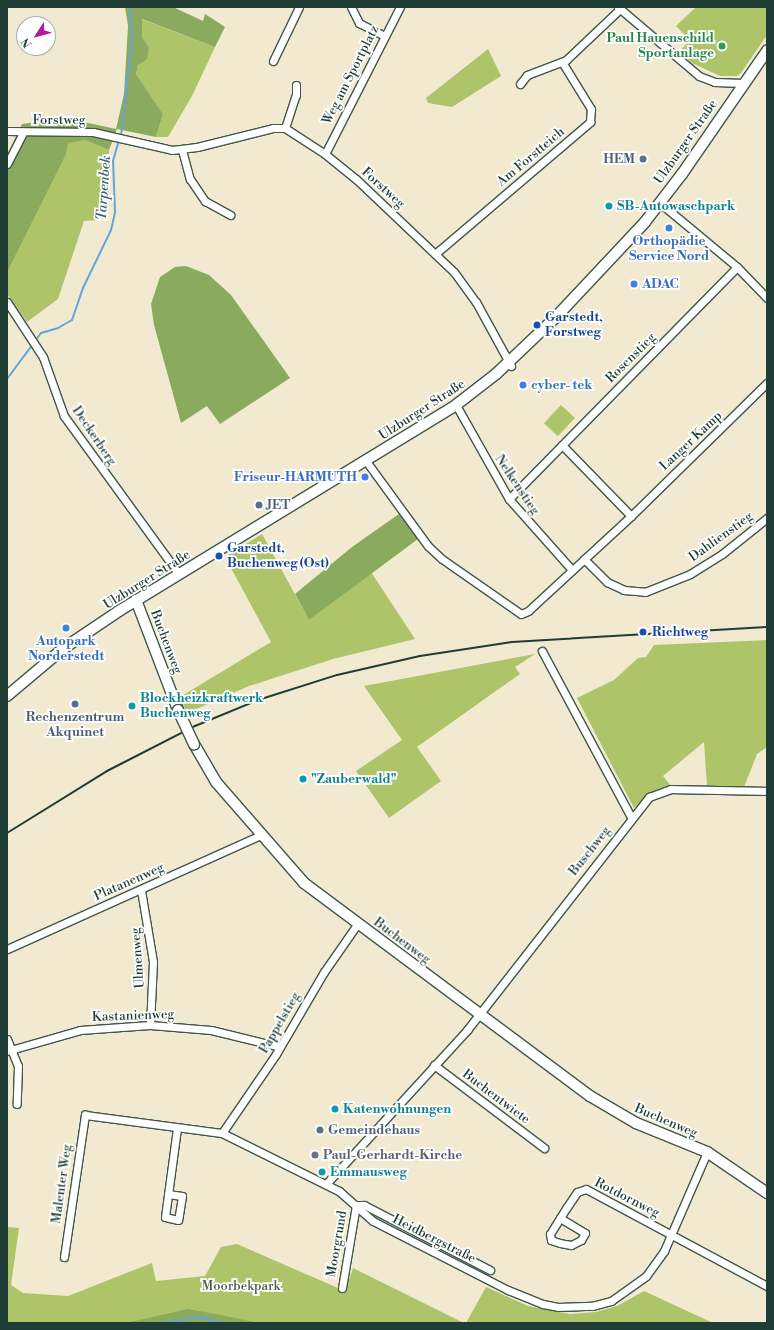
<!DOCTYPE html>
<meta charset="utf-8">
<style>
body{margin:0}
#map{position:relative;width:774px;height:1330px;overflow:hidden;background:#f2e9d1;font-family:"Libre Bodoni",serif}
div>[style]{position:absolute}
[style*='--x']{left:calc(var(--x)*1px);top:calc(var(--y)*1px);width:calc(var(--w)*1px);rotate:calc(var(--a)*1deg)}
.green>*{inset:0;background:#aec469;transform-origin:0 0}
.forest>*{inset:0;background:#8aaa5d}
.stream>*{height:2px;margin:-1px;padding:0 1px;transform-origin:1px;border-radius:1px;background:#64a5d8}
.roads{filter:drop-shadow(1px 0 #3f574c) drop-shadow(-1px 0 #3f574c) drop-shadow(0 1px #3f574c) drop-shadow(0 -1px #3f574c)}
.street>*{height:7px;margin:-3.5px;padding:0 3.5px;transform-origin:3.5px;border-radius:3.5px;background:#fff}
.secondary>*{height:10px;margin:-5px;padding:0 5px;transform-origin:5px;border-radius:5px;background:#fff}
.rail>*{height:2px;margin:-1px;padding:0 1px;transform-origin:1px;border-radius:1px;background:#1f3d34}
.bridges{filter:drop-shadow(1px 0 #3f574c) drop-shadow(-1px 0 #3f574c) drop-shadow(0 1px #3f574c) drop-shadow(0 -1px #3f574c)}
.secondary-bridge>*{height:10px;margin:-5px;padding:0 5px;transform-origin:5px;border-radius:5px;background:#fff}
.dots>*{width:11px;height:11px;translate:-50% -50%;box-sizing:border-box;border:2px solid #fff;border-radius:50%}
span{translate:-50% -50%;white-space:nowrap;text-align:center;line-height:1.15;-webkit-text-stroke:3.5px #fff;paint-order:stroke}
.leisure-label{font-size:13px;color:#27864d;font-weight:700}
.right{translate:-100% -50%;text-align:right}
.street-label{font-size:13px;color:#1f3d34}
.service-label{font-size:13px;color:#4e5e75;font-weight:700}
.left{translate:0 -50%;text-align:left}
.culture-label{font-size:13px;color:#0d838f;font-weight:700}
.shop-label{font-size:13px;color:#366cbe;font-weight:700}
.transit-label{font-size:13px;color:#164399;font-weight:700}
.worship-label{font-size:13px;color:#5b616d;font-weight:700}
.park-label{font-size:13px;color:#435f41}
.water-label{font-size:14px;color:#37616d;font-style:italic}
.frame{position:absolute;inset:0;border:8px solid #1f3d34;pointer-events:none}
.north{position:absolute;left:16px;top:16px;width:40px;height:40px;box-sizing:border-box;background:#fff;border:1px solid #a5b1ae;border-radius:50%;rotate:234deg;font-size:11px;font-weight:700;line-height:16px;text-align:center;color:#1f3d34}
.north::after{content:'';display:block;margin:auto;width:14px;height:18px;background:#b5179e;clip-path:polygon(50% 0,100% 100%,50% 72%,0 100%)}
</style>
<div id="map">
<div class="green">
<div style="clip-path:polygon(696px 7px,767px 7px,767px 35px,741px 73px,737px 76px,720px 76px,692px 63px,679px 52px,690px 40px,676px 26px)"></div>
<div style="clip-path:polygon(141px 19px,215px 47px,192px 96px,168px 137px,156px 137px,163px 114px,136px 74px,138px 65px,149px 49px,142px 37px)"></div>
<div style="clip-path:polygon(488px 49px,501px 76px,452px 107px,428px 103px,426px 98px)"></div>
<div style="clip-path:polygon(63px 138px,85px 140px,109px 150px,109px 191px,97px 220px,84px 221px,58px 299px,27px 322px,7px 294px,7px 262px)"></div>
<div style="left:561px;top:405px;width:19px;height:25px;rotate:43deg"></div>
<div style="clip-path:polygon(262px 534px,309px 620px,371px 572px,415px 639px,333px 659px,249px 686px,187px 713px,180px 697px,271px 642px,225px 557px)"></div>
<div style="clip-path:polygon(767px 640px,767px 747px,757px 754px,744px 787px,707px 786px,704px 742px,663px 776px,671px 786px,648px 794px,634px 808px,577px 698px,614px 680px,638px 658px,646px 657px,654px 645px)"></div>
<div style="clip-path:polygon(535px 654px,515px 667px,520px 674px,417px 747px,441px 781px,389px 818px,356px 771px,402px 740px,364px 686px)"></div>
<div style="clip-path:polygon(7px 1227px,19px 1228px,11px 1285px,23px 1293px,68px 1296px,152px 1263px,156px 1281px,205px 1276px,221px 1247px,237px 1244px,345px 1291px,353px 1268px,464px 1323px,7px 1323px)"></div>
<div style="clip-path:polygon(486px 1287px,528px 1306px,570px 1314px,596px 1312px,617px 1306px,644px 1291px,713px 1323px,466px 1323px)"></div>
</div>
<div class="forest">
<div style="clip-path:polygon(125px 7px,173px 7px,203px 21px,205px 14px,225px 27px,215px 47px,142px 19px,142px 37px,149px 48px,147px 59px,138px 65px,136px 74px,163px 114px,156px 137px,117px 129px,109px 150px,85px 140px,68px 143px,66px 154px,7px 272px,7px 155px,22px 124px,65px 118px,116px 129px,124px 94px,128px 26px)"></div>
<div style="clip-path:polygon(186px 266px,209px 275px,231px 295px,290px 378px,220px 424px,207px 406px,181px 423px,154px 325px,151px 304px,160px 277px,175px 267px)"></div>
<div style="clip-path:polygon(399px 514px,418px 539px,309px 620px,295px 594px,352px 547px)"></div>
<div style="clip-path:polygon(188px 1309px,221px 1315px,258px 1323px,126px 1323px)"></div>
</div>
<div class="stream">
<div style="--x:121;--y:136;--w:99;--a:-83.6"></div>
<div style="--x:132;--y:38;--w:31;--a:-94"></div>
<div style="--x:35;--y:341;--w:10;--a:-53"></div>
<div style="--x:41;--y:333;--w:18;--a:-16"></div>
<div style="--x:58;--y:328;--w:16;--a:-30"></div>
<div style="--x:72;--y:320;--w:34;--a:-71"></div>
<div style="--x:83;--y:288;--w:64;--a:-64.2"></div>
<div style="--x:111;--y:230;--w:18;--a:-77"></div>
<div style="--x:115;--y:212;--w:51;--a:-92.2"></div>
<div style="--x:113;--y:161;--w:22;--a:-74"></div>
<div style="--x:7;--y:379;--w:44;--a:-53.4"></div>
<div style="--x:164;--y:1323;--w:36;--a:-10"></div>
<div style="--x:199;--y:1317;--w:27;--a:13"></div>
</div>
<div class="roads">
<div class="street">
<div style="--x:351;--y:7;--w:18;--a:63"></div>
<div style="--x:359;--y:23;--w:28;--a:27"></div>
<div style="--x:618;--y:7;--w:106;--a:40.4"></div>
<div style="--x:699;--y:76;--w:17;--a:21"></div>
<div style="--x:715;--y:82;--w:28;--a:2"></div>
<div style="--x:273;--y:61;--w:60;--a:-64.3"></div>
<div style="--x:520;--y:84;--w:11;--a:-52"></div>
<div style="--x:527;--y:75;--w:42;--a:-21"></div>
<div style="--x:566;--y:60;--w:74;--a:-43.4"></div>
<div style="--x:285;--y:128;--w:35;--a:-72"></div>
<div style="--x:296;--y:95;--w:10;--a:-90"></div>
<div style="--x:7;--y:131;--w:86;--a:0.7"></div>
<div style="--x:93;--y:132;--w:81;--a:12.8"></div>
<div style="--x:172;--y:150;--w:25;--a:-7"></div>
<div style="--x:197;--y:147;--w:78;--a:-14"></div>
<div style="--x:273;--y:128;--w:12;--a:0"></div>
<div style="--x:285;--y:128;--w:48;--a:33"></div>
<div style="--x:325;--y:154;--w:40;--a:39"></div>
<div style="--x:356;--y:179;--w:135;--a:43.5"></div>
<div style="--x:454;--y:272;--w:37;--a:54"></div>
<div style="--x:476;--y:302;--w:73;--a:61.3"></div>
<div style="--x:182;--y:150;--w:30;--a:75"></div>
<div style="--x:190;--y:179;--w:27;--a:56"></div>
<div style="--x:205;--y:201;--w:29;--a:29"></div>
<div style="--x:325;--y:154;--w:165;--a:-63"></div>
<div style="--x:7;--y:164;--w:35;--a:-63"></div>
<div style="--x:660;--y:203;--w:100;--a:39.7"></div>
<div style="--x:737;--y:267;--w:43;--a:45.9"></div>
<div style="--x:435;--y:254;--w:204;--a:-40.4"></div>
<div style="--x:590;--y:122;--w:13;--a:-86"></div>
<div style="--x:591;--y:109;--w:55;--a:-121.7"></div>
<div style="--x:7;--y:302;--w:66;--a:56.8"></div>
<div style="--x:43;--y:357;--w:63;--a:70.4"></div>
<div style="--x:64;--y:416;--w:195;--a:54"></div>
<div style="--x:456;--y:405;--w:108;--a:60.6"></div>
<div style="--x:509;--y:499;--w:95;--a:48.4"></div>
<div style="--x:562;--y:445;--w:99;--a:45.8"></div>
<div style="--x:366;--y:461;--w:105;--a:53.9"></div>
<div style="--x:428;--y:546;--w:19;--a:43"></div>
<div style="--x:442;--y:559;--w:96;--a:34.8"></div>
<div style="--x:521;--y:614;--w:8;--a:-23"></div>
<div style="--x:528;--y:611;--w:140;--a:-42.7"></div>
<div style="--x:631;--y:516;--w:190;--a:-44.4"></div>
<div style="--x:509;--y:499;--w:325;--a:-45.5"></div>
<div style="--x:584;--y:559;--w:33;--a:45"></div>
<div style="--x:607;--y:582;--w:19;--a:25"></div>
<div style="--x:624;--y:590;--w:21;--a:5"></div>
<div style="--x:645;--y:592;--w:48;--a:-21.8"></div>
<div style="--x:690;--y:574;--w:38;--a:-32"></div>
<div style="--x:722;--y:554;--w:58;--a:-38.7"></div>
<div style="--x:542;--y:651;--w:188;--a:61.8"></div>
<div style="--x:141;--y:890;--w:73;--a:80.5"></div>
<div style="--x:153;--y:962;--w:63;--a:92.7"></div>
<div style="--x:7;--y:949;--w:278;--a:-24.2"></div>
<div style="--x:7;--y:1039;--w:29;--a:68"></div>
<div style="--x:18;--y:1066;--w:38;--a:92"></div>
<div style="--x:7;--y:1051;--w:76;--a:-16"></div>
<div style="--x:80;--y:1030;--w:70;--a:-4.1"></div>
<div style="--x:150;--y:1025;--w:61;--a:4.7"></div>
<div style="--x:211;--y:1030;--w:71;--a:13.8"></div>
<div style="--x:434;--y:1065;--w:138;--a:37"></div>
<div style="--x:222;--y:1133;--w:96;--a:-55.6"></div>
<div style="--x:276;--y:1054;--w:95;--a:-59.7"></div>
<div style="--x:324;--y:972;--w:60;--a:-55.2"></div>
<div style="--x:326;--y:1184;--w:209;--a:-47.5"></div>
<div style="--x:467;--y:1030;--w:296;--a:-52"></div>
<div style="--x:649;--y:797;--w:23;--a:-20"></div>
<div style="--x:671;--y:789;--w:96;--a:1.2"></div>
<div style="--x:168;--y:1194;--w:14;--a:8"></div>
<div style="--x:182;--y:1196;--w:24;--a:99"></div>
<div style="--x:178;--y:1220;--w:13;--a:-167"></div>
<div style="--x:165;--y:1217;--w:90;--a:-82.3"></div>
<div style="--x:560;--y:1218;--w:29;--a:31"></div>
<div style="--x:585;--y:1233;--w:8;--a:120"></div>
<div style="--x:581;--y:1240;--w:11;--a:153"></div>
<div style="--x:571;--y:1245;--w:11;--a:-170"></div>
<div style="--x:560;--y:1243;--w:9;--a:-162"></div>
<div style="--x:551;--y:1240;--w:6;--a:-99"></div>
<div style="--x:550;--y:1234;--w:19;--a:-58"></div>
<div style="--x:560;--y:1218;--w:13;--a:-58"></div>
<div style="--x:567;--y:1207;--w:18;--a:-56"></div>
<div style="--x:577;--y:1192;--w:9;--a:-18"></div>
<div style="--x:586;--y:1189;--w:205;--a:28.2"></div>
<div style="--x:64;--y:1257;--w:144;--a:-81.6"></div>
<div style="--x:85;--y:1115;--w:138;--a:7.5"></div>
<div style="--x:222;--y:1133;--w:131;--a:26.4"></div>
<div style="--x:339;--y:1191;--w:45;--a:41.4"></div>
<div style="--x:373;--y:1221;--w:152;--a:27.1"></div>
<div style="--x:508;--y:1290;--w:38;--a:22"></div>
<div style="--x:543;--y:1304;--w:15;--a:11"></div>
<div style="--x:558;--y:1307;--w:34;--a:-2"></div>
<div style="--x:592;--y:1306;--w:20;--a:-15"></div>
<div style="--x:611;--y:1301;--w:43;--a:-35.5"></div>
<div style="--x:646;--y:1276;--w:31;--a:-54"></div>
<div style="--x:664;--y:1251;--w:108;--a:-66.5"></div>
<div style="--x:342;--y:1288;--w:84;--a:-80.4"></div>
<div style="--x:356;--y:1205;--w:8;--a:0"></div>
<div style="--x:364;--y:1205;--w:142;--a:27.3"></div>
</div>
<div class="secondary">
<div style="--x:136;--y:600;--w:118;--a:69.1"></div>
<div style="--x:7;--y:696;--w:75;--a:-40.1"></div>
<div style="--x:64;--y:648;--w:66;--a:-33.9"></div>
<div style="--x:119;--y:611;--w:395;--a:-31.4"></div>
<div style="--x:456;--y:405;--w:51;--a:-37.8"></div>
<div style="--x:496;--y:374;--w:81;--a:-43.5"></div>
<div style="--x:555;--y:318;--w:132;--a:-46.8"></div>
<div style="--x:645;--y:222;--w:61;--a:-52.4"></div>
<div style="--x:682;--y:174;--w:150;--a:-55.4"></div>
<div style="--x:194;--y:744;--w:44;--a:59.9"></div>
<div style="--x:216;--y:782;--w:134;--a:48.9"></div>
<div style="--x:304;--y:883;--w:357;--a:36.7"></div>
<div style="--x:590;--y:1096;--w:53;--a:30.4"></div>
<div style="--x:636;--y:1123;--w:77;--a:22.2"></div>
<div style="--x:707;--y:1152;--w:73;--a:34.3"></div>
</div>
</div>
<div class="rail">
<div style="--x:7;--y:833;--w:118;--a:-31.8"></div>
<div style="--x:107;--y:771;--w:99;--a:-27.1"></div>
<div style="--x:195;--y:726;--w:68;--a:-22.4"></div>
<div style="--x:258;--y:700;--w:83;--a:-17.6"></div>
<div style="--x:337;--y:675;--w:85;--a:-12.9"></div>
<div style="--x:420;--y:656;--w:93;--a:-8.7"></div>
<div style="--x:512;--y:642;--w:255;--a:-3.4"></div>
</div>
<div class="bridges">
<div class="secondary-bridge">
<div style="--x:178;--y:710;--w:38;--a:65"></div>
</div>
</div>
<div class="dots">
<div style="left:722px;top:46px;background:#2e9e5b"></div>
<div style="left:643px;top:159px;background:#5c6f8a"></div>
<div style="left:609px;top:206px;background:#0f9aa8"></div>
<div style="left:669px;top:228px;background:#3f7fe0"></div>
<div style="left:634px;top:284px;background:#3f7fe0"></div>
<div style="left:537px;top:325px;background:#1a4fb4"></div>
<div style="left:523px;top:385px;background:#3f7fe0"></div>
<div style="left:365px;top:477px;background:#3f7fe0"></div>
<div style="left:259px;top:505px;background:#5c6f8a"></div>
<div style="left:219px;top:556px;background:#1a4fb4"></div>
<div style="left:66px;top:628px;background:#3f7fe0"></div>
<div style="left:643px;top:632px;background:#1a4fb4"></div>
<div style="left:75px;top:704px;background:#5c6f8a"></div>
<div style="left:132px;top:706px;background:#0f9aa8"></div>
<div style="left:303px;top:779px;background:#0f9aa8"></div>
<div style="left:335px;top:1109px;background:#0f9aa8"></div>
<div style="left:320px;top:1130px;background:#5c6f8a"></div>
<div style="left:315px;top:1155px;background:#6b7280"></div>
<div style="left:322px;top:1172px;background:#0f9aa8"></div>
</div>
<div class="leisure-label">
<span class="right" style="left:714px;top:46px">Paul Hauenschild<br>Sportanlage</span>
</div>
<div class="street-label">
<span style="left:351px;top:75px;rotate:-63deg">Weg am Sportplatz</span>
<span style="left:59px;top:120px">Forstweg</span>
<span style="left:686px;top:142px;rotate:-55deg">Ulzburger Straße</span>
<span style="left:531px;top:157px;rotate:-40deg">Am Forstteich</span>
<span style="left:383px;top:188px;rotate:42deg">Forstweg</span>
<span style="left:631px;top:358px;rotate:-45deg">Rosenstieg</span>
<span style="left:422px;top:410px;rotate:-33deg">Ulzburger Straße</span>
<span style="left:94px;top:436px;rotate:56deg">Deckerberg</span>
<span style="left:691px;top:441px;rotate:-43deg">Langer Kamp</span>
<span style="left:517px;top:485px;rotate:56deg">Nelkenstieg</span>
<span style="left:721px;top:537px;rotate:-36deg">Dahlienstieg</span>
<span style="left:147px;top:580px;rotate:-32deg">Ulzburger Straße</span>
<span style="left:166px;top:642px;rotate:69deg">Buchenweg</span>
<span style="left:590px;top:851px;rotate:-52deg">Buschweg</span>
<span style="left:129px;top:882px;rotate:-24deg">Platanenweg</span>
<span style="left:402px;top:941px;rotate:37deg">Buchenweg</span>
<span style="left:138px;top:958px;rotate:-94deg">Ulmenweg</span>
<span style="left:133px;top:1016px;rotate:-2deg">Kastanienweg</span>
<span style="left:280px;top:1023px;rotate:-60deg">Pappelstieg</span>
<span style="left:496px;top:1097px;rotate:37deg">Buchentwiete</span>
<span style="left:666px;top:1121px;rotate:23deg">Buchenweg</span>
<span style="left:62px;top:1184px;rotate:-82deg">Malenter Weg</span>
<span style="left:627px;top:1198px;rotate:27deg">Rotdornweg</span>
<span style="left:434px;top:1239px;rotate:27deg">Heidbergstraße</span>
<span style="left:337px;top:1244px;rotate:-80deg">Moorgrund</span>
</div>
<div class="service-label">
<span class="right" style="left:635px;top:159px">HEM</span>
<span class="left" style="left:267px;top:505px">JET</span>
<span style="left:75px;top:725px">Rechenzentrum<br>Akquinet</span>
<span class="left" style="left:328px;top:1130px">Gemeindehaus</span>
</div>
<div class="culture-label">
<span class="left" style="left:617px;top:206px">SB-Autowaschpark</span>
<span class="left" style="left:140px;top:706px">Blockheizkraftwerk<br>Buchenweg</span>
<span class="left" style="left:311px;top:779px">"Zauberwald"</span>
<span class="left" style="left:343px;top:1109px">Katenwohnungen</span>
<span class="left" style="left:330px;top:1172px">Emmausweg</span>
</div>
<div class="shop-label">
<span style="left:669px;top:249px">Orthopädie<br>Service Nord</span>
<span class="left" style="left:642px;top:284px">ADAC</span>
<span class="left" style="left:531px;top:385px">cyber- tek</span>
<span class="right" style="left:357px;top:477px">Friseur-HARMUTH</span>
<span style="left:66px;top:649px">Autopark<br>Norderstedt</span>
</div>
<div class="transit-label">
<span class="left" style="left:545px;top:325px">Garstedt,<br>Forstweg</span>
<span class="left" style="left:227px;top:556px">Garstedt,<br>Buchenweg (Ost)</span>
<span class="left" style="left:652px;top:632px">Richtweg</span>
</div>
<div class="worship-label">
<span class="left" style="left:323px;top:1155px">Paul-Gerhardt-Kirche</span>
</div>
<div class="park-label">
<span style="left:241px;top:1286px">Moorbekpark</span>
</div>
<div class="water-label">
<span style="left:104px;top:188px;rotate:-86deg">Tarpenbek</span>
</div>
<div class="frame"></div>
<div class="north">N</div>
</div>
